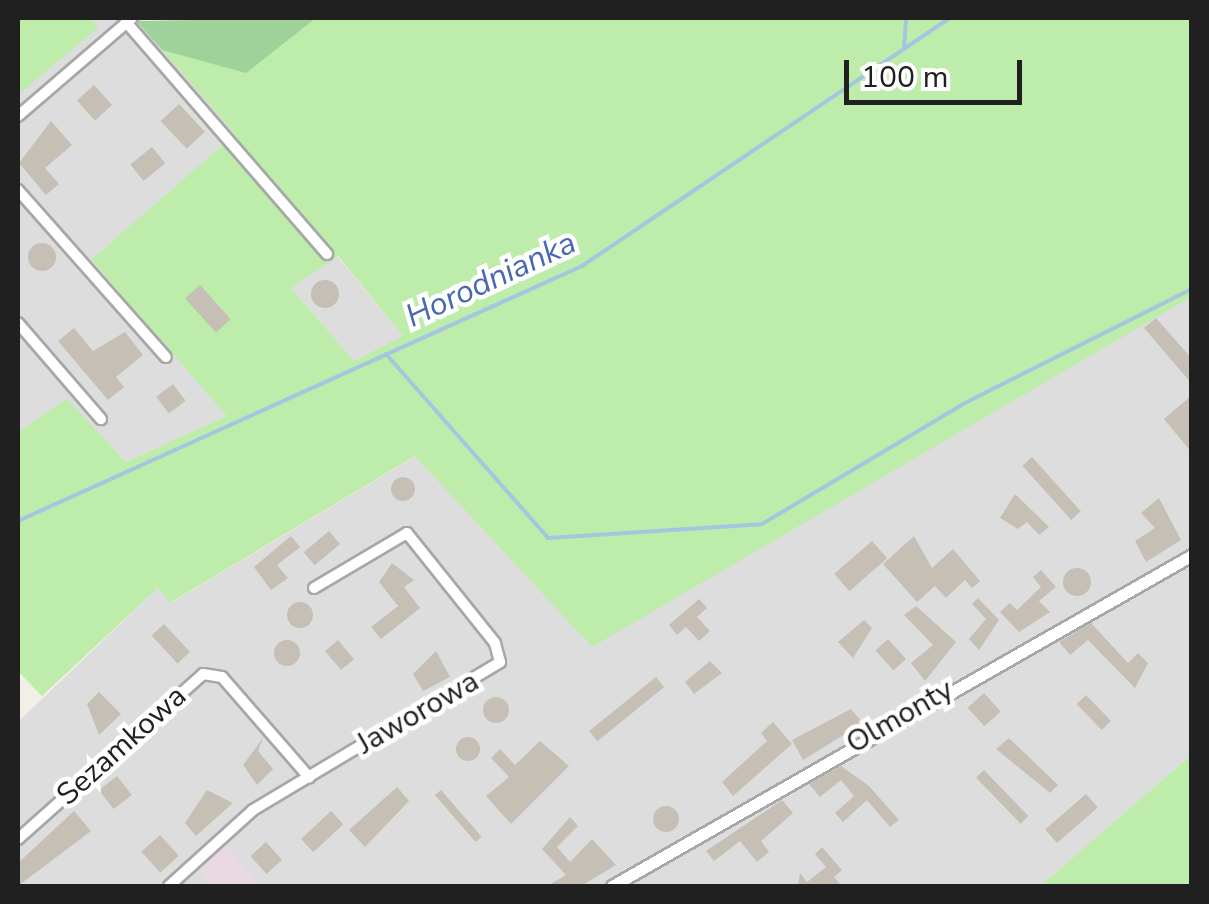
<!DOCTYPE html>
<style>
body{margin:0}
#map{position:relative;width:1209px;height:904px;overflow:hidden;background:#f1efe6;font-family:"Nunito Sans",sans-serif}
div>[style]{position:absolute}
[style*='--x']{left:calc(var(--x)*1px);top:calc(var(--y)*1px);width:calc(var(--w)*1px);rotate:calc(var(--a)*1deg)}
.residential>*{inset:0;background:#dedddd}
.industrial>*{inset:0;background:#ead8e3}
.grass>*{inset:0;background:#bdecab}
.forest>*{inset:0;background:#9fd19a}
.stream>*{height:4px;margin:-2px;padding:0 2px;transform-origin:2px;border-radius:2px;background:#a5c6df}
.building>*{inset:0;background:#c6bfb5;transform-origin:0 0}
.round{border-radius:50%}
.roads{filter:drop-shadow(2px 0 #a7a7a7) drop-shadow(-2px 0 #a7a7a7) drop-shadow(0 2px #a7a7a7) drop-shadow(0 -2px #a7a7a7)}
.minor>*{height:10px;margin:-5px;padding:0 5px;transform-origin:5px;border-radius:5px;background:#fff}
.tertiary>*{height:11px;margin:-5.5px;padding:0 5.5px;transform-origin:5.5px;border-radius:5.5px;background:#fff}
span{translate:-50% -50%;white-space:nowrap;text-align:center;line-height:1.15;-webkit-text-stroke:9px #fff;paint-order:stroke}
.street-label{font-size:30px;color:#202020}
.water-label{font-size:32px;color:#4968b3;font-style:italic}
.frame{position:absolute;inset:0;border:20px solid #202020;pointer-events:none}
.scale{position:absolute;left:844px;top:60px;width:178px;height:45px;box-sizing:border-box;border:5px solid #202020;border-top:0;padding-left:12px;font-size:30px;line-height:35px;white-space:nowrap;color:#202020;-webkit-text-stroke:8px #fff;paint-order:stroke}
</style>
<div id="map">
<div class="residential">
<div style="clip-path:polygon(18px 18px,140px 18px,235px 134px,91px 261px,228px 416px,126px 462px,67px 400px,18px 432px)"></div>
<div style="clip-path:polygon(337px 256px,404px 337px,354px 361px,291px 288px)"></div>
<div style="clip-path:polygon(1191px 297px,1191px 755px,1040px 886px,18px 886px,18px 722px,159px 587px,171px 603px,416px 456px,978px 413px)"></div>
</div>
<div class="industrial">
<div style="clip-path:polygon(224px 845px,261px 886px,213px 886px,197px 868px)"></div>
</div>
<div class="grass">
<div style="clip-path:polygon(18px 18px,89px 18px,99px 27px,18px 95px)"></div>
<div style="clip-path:polygon(evenodd,316px 18px,1191px 18px,1191px 297px,592px 647px,415px 456px,170px 603px,158px 588px,42px 696px,18px 671px,18px 432px,67px 399px,126px 462px,227px 416px,91px 260px,235px 134px,162px 50px,246px 72px,316px 18px,338px 256px,403px 336px,354px 361px,291px 288px,338px 256px)"></div>
<div style="clip-path:polygon(1191px 755px,1191px 886px,1040px 886px)"></div>
</div>
<div class="forest">
<div style="clip-path:polygon(316px 18px,246px 73px,162px 50px,136px 21px)"></div>
</div>
<div class="stream">
<div style="--x:904;--y:48;--w:30;--a:-86"></div>
<div style="--x:386;--y:354;--w:245;--a:48.6"></div>
<div style="--x:548;--y:538;--w:214;--a:-3.7"></div>
<div style="--x:762;--y:524;--w:234;--a:-30.8"></div>
<div style="--x:963;--y:404;--w:256;--a:-26.7"></div>
<div style="--x:18;--y:521;--w:619;--a:-24.33"></div>
<div style="--x:582;--y:266;--w:444;--a:-34"></div>
</div>
<div class="building">
<div style="left:94px;top:85px;width:27px;height:23px;rotate:48deg"></div>
<div style="left:179px;top:104px;width:38px;height:25px;rotate:47deg"></div>
<div style="clip-path:polygon(51px 121px,72px 145px,45px 168px,59px 184px,46px 195px,19px 163px)"></div>
<div style="left:152px;top:147px;width:21px;height:28px;rotate:51deg"></div>
<div class="round" style="left:28px;top:243px;width:28px;height:28px"></div>
<div class="round" style="left:311px;top:280px;width:28px;height:28px"></div>
<div style="left:200px;top:285px;width:46px;height:20px;rotate:48deg"></div>
<div style="clip-path:polygon(1156px 318px,1192px 359px,1192px 384px,1144px 328px)"></div>
<div style="clip-path:polygon(74px 328px,93px 351px,125px 332px,143px 355px,116px 377px,124px 387px,108px 400px,58px 341px)"></div>
<div style="left:173px;top:384px;width:21px;height:21px;rotate:53deg"></div>
<div style="clip-path:polygon(1192px 395px,1192px 453px,1164px 419px)"></div>
<div style="left:1032px;top:457px;width:73px;height:13px;rotate:48deg"></div>
<div class="round" style="left:391px;top:477px;width:24px;height:24px"></div>
<div style="clip-path:polygon(1015px 494px,1049px 527px,1039px 535px,1027px 522px,1018px 529px,1000px 518px)"></div>
<div style="clip-path:polygon(1159px 498px,1181px 540px,1146px 562px,1135px 541px,1155px 528px,1141px 513px)"></div>
<div style="left:329px;top:531px;width:17px;height:33px;rotate:50deg"></div>
<div style="clip-path:polygon(291px 536px,300px 547px,277px 565px,288px 578px,271px 590px,254px 567px)"></div>
<div style="clip-path:polygon(914px 536px,932px 568px,953px 549px,980px 581px,972px 588px,965px 580px,946px 598px,935px 586px,917px 602px,883px 564px)"></div>
<div style="left:872px;top:541px;width:23px;height:50px;rotate:49deg"></div>
<div style="clip-path:polygon(392px 563px,414px 580px,404px 587px,420px 608px,381px 639px,371px 627px,398px 606px,379px 582px)"></div>
<div class="round" style="left:1063px;top:568px;width:28px;height:28px"></div>
<div style="clip-path:polygon(1041px 570px,1056px 587px,1039px 601px,1050px 612px,1019px 632px,1000px 612px,1010px 603px,1017px 610px,1041px 587px,1033px 577px)"></div>
<div style="clip-path:polygon(978px 598px,999px 620px,979px 650px,969px 639px,986px 619px,972px 604px)"></div>
<div style="clip-path:polygon(699px 599px,707px 608px,697px 617px,710px 631px,699px 641px,686px 627px,677px 635px,669px 625px)"></div>
<div class="round" style="left:287px;top:602px;width:26px;height:26px"></div>
<div style="clip-path:polygon(916px 606px,956px 642px,925px 681px,911px 663px,933px 645px,904px 615px)"></div>
<div style="clip-path:polygon(864px 620px,872px 628px,853px 658px,838px 642px)"></div>
<div style="clip-path:polygon(1091px 623px,1128px 663px,1138px 653px,1148px 663px,1135px 688px,1088px 640px,1070px 655px,1059px 642px)"></div>
<div style="left:164px;top:624px;width:38px;height:17px;rotate:47deg"></div>
<div style="left:888px;top:639px;width:27px;height:17px;rotate:48deg"></div>
<div class="round" style="left:274px;top:640px;width:26px;height:26px"></div>
<div style="left:338px;top:640px;width:25px;height:17px;rotate:50deg"></div>
<div style="clip-path:polygon(436px 651px,450px 677px,423px 691px,413px 674px)"></div>
<div style="clip-path:polygon(710px 661px,722px 673px,694px 694px,685px 682px)"></div>
<div style="left:656px;top:677px;width:13px;height:86px;rotate:51deg"></div>
<div style="clip-path:polygon(99px 692px,121px 714px,99px 735px,87px 704px)"></div>
<div style="left:984px;top:693px;width:25px;height:22px;rotate:48deg"></div>
<div style="left:1086px;top:695px;width:36px;height:13px;rotate:46deg"></div>
<div class="round" style="left:483px;top:697px;width:26px;height:26px"></div>
<div style="clip-path:polygon(851px 709px,863px 723px,803px 760px,792px 740px)"></div>
<div style="clip-path:polygon(773px 722px,792px 744px,733px 796px,722px 782px,767px 741px,761px 733px)"></div>
<div class="round" style="left:456px;top:737px;width:24px;height:24px"></div>
<div style="clip-path:polygon(263px 738px,258px 751px,273px 769px,257px 785px,243px 765px)"></div>
<div style="clip-path:polygon(1009px 738px,1058px 785px,1050px 793px,996px 749px)"></div>
<div style="clip-path:polygon(540px 741px,569px 766px,511px 824px,486px 796px,509px 777px,491px 758px,500px 749px,515px 765px)"></div>
<div style="clip-path:polygon(841px 766px,869px 786px,899px 820px,890px 827px,867px 800px,843px 822px,835px 813px,854px 796px,841px 780px,820px 797px,809px 784px)"></div>
<div style="left:984px;top:770px;width:64px;height:11px;rotate:46deg"></div>
<div style="left:117px;top:776px;width:24px;height:23px;rotate:52deg"></div>
<div style="clip-path:polygon(397px 787px,409px 801px,365px 847px,349px 830px)"></div>
<div style="clip-path:polygon(207px 790px,233px 803px,196px 836px,185px 823px)"></div>
<div style="left:441px;top:790px;width:62px;height:8px;rotate:49deg"></div>
<div style="left:1086px;top:794px;width:18px;height:54px;rotate:49deg"></div>
<div style="clip-path:polygon(782px 800px,793px 813px,761px 841px,769px 852px,757px 862px,740px 841px,714px 861px,706px 851px)"></div>
<div class="round" style="left:653px;top:806px;width:26px;height:26px"></div>
<div style="clip-path:polygon(74px 811px,91px 831px,18px 886px,18px 863px)"></div>
<div style="left:331px;top:811px;width:18px;height:41px;rotate:47deg"></div>
<div style="clip-path:polygon(570px 817px,578px 826px,557px 847px,570px 862px,592px 839px,616px 865px,581px 886px,547px 886px,566px 875px,542px 849px)"></div>
<div style="left:160px;top:835px;width:28px;height:25px;rotate:48deg"></div>
<div style="left:266px;top:842px;width:24px;height:21px;rotate:48deg"></div>
<div style="clip-path:polygon(822px 847px,842px 870px,834px 877px,842px 886px,798px 886px,800px 873px,807px 882px,826px 867px,815px 854px)"></div>
</div>
<div class="roads">
<div class="minor">
<div style="--x:126;--y:22;--w:307;--a:49.1"></div>
<div style="--x:18;--y:116;--w:150;--a:-40.7"></div>
<div style="--x:18;--y:190;--w:223;--a:48.5"></div>
<div style="--x:18;--y:323;--w:127;--a:49.2"></div>
<div style="--x:18;--y:839;--w:248;--a:-41.7"></div>
<div style="--x:203;--y:674;--w:19;--a:9"></div>
<div style="--x:222;--y:677;--w:133;--a:49"></div>
<div style="--x:169;--y:886;--w:113;--a:-42.1"></div>
<div style="--x:253;--y:810;--w:288;--a:-30.9"></div>
<div style="--x:500;--y:662;--w:20;--a:-105"></div>
<div style="--x:495;--y:643;--w:141;--a:-128.7"></div>
<div style="--x:407;--y:533;--w:108;--a:149.4"></div>
</div>
<div class="tertiary">
<div style="--x:612;--y:886;--w:668;--a:-29.71"></div>
</div>
</div>
<div class="street-label">
<span style="left:418px;top:713px;rotate:-30deg">Jaworowa</span>
<span style="left:900px;top:717px;rotate:-30deg">Olmonty</span>
<span style="left:122px;top:746px;rotate:-42deg">Sezamkowa</span>
</div>
<div class="water-label">
<span style="left:491px;top:280px;rotate:-25deg">Horodnianka</span>
</div>
<div class="frame"></div>
<div class="scale">100 m</div>
</div>
